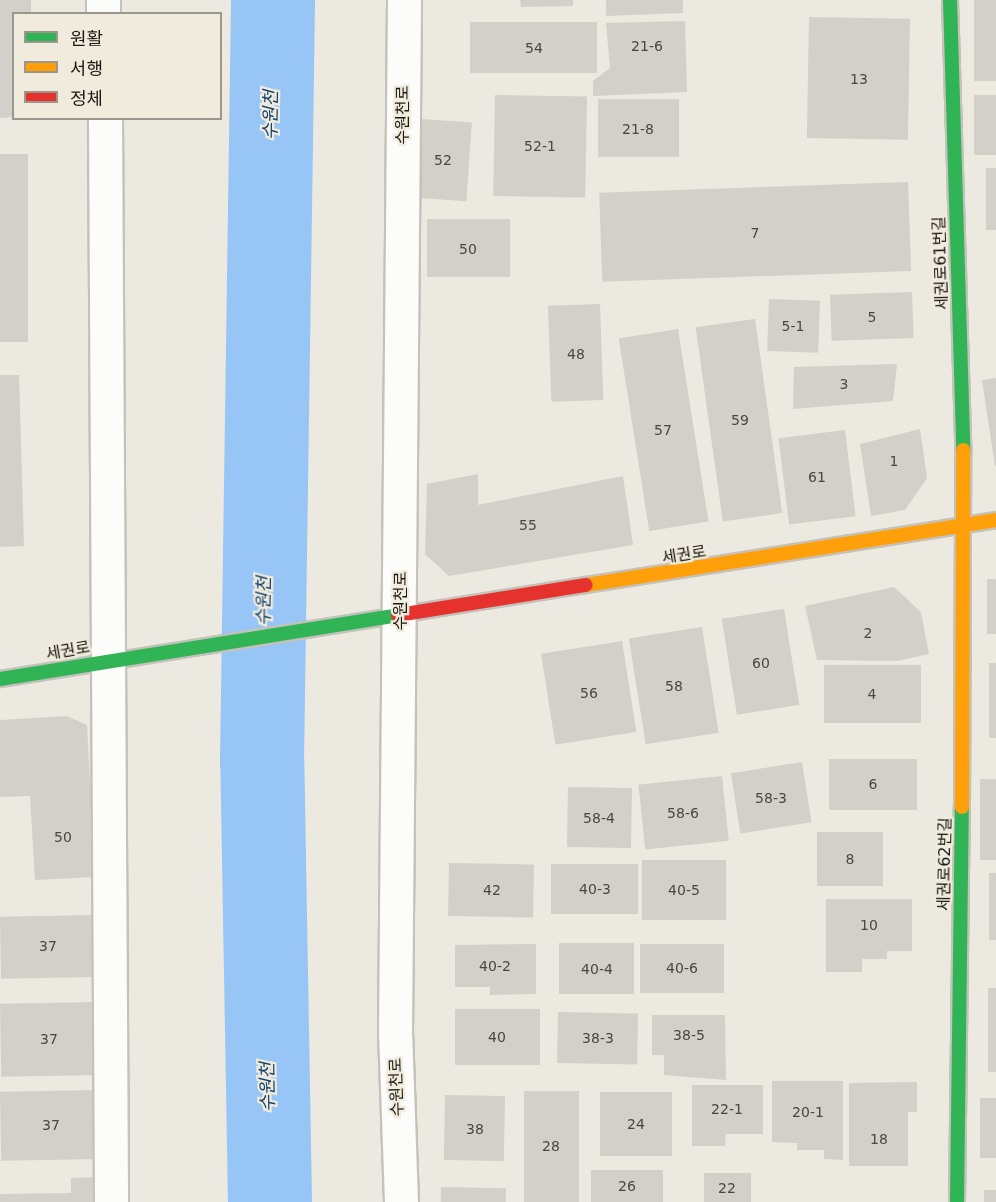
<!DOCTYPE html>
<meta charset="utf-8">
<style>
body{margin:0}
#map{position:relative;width:996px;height:1202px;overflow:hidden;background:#ece9e0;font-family:"DejaVu Sans","Noto Sans KR",sans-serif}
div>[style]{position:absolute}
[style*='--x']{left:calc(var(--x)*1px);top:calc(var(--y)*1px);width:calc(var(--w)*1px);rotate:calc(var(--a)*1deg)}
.river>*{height:84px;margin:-42px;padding:0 42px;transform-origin:42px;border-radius:42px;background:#97c5f5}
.building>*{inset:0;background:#d2d0c9;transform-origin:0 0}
.roads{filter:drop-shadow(2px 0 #c4c2bb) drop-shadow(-2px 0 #c4c2bb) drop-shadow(0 2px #c4c2bb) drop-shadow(0 -2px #c4c2bb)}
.street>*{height:33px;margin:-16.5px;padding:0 16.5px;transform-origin:16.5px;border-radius:16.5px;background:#fcfcfa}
.fast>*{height:14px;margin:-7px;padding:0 7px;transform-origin:7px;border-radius:7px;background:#30b455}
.slow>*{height:14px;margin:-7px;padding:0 7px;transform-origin:7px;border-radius:7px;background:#ff9f0a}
.jam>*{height:14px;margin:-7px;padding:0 7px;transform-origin:7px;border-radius:7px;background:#e5322d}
span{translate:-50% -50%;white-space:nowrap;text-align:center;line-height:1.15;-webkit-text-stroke:4.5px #f0ebdc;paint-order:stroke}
.number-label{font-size:14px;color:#494741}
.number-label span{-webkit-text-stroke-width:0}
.street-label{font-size:16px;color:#1b1914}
.water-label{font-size:18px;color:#11416e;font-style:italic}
.legend{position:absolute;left:12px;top:12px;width:210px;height:108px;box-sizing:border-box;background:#f0ebdc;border:2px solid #9b978c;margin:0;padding:8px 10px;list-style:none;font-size:18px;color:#1b1914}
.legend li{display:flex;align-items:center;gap:12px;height:30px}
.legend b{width:30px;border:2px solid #9b978c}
</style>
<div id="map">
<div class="river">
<div style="--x:270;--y:1202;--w:440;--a:-91"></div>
<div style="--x:262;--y:762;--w:762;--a:-89.17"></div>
</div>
<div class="building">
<div style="clip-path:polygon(0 0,31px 0,31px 14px,14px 14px,14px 117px,0 118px)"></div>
<div style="clip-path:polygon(520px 0,573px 0,573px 6px,521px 7px)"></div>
<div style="clip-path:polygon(606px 0,683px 0,683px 13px,606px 16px)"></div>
<div style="left:974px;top:0;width:22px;height:81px"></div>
<div style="left:809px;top:17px;width:101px;height:121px;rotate:1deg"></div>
<div style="clip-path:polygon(685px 21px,687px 92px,593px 96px,593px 81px,610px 68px,606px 23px)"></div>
<div style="left:597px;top:22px;width:51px;height:127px;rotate:90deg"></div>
<div style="left:495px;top:95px;width:92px;height:101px;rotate:1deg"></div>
<div style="left:974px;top:95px;width:22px;height:60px"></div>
<div style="left:679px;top:99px;width:58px;height:81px;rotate:90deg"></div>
<div style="left:421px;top:119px;width:51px;height:79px;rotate:4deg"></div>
<div style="left:0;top:154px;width:28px;height:188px"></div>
<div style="left:986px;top:168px;width:10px;height:62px"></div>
<div style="left:908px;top:182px;width:89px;height:309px;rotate:88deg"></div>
<div style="left:510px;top:219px;width:58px;height:83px;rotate:90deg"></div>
<div style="left:912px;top:292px;width:46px;height:82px;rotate:88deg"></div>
<div style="left:769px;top:299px;width:51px;height:52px;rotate:2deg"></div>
<div style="left:600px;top:304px;width:96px;height:52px;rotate:88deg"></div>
<div style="left:755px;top:319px;width:196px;height:60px;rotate:82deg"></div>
<div style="left:678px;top:329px;width:195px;height:60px;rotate:81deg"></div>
<div style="clip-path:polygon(897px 364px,893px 401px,793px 409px,794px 367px)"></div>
<div style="clip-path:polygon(0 375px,19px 375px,24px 546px,0 547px)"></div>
<div style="clip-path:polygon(996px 378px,996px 466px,995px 466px,982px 380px)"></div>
<div style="clip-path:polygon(920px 429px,927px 478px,905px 510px,871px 516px,860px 444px)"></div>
<div style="left:845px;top:430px;width:87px;height:67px;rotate:83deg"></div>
<div style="clip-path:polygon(478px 474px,478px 505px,623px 476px,633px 545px,449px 576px,425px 554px,427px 484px)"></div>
<div style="left:996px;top:579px;width:55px;height:9px;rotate:90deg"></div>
<div style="clip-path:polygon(894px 587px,921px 612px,929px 654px,897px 661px,817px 660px,805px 606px)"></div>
<div style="left:784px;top:609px;width:97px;height:63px;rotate:81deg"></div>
<div style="left:702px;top:627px;width:107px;height:74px;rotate:81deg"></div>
<div style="left:622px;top:641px;width:92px;height:82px;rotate:81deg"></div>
<div style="left:989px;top:663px;width:7px;height:75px"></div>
<div style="left:824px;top:665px;width:97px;height:58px"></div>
<div style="clip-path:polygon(67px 716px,87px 725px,95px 877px,35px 880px,30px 796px,0 797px,0 720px)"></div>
<div style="left:829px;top:759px;width:88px;height:51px"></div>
<div style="left:802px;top:762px;width:61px;height:72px;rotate:81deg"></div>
<div style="left:722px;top:776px;width:65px;height:84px;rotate:84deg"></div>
<div style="left:980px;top:779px;width:16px;height:81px"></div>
<div style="left:568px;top:787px;width:64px;height:60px;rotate:1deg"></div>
<div style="left:817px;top:832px;width:66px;height:54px"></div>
<div style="left:642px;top:860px;width:84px;height:60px"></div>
<div style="left:449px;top:863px;width:85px;height:53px;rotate:1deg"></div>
<div style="left:638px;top:864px;width:50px;height:87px;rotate:90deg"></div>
<div style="left:989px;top:873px;width:7px;height:67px"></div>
<div style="clip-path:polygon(826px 899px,912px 899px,912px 951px,887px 951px,887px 959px,862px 959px,862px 972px,826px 972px)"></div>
<div style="left:96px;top:915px;width:62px;height:96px;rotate:89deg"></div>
<div style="left:559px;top:943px;width:75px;height:51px"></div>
<div style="clip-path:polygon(536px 944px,536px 994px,490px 995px,490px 987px,455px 987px,455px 945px)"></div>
<div style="left:640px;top:944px;width:84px;height:49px"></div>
<div style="left:988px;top:988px;width:8px;height:84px"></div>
<div style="left:98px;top:1002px;width:73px;height:98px;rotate:89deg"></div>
<div style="left:455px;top:1009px;width:85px;height:56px"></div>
<div style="left:558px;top:1012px;width:80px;height:51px;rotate:1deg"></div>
<div style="clip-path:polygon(652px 1015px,725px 1015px,726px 1080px,664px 1075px,664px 1055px,652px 1055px)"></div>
<div style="clip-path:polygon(772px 1081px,843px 1081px,843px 1160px,824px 1159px,824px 1150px,797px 1150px,797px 1143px,772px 1142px)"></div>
<div style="clip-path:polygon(917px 1082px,917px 1112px,908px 1112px,908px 1166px,849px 1166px,849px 1083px)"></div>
<div style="clip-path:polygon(692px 1085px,763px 1085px,763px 1134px,726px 1134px,725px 1146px,692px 1146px)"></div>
<div style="left:101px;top:1090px;width:69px;height:101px;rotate:89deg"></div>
<div style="left:524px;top:1091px;width:55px;height:111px"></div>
<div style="left:600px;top:1092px;width:72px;height:64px"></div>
<div style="left:505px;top:1096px;width:65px;height:60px;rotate:91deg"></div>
<div style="left:980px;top:1098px;width:16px;height:60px"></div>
<div style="left:591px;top:1170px;width:72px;height:32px"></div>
<div style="left:704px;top:1173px;width:47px;height:29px"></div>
<div style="clip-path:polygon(98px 1177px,99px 1202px,0 1202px,0 1194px,71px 1193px,71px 1178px)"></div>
<div style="left:441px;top:1187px;width:65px;height:15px;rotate:1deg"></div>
<div style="left:984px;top:1190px;width:12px;height:12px"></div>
</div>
<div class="roads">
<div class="street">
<div style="--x:103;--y:0;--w:14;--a:90"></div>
<div style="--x:105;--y:118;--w:1084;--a:89.68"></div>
<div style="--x:401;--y:1202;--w:169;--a:-92"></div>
<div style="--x:395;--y:1033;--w:1033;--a:-89.5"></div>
</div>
<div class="fast">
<div style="--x:950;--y:0;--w:450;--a:88.3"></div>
<div style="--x:0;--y:679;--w:403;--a:-9.1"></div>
<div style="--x:957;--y:1202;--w:395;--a:-89.3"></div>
</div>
<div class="slow">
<div style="--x:586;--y:585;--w:415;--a:-9"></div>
<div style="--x:962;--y:807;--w:357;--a:-89.8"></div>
</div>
<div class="jam">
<div style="--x:398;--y:615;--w:190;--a:-9.1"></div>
</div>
</div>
<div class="number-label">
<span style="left:647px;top:46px">21-6</span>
<span style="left:534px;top:48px">54</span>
<span style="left:859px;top:79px">13</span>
<span style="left:638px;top:129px">21-8</span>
<span style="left:540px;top:146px">52-1</span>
<span style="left:443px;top:160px">52</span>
<span style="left:755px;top:233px">7</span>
<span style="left:468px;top:249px">50</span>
<span style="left:872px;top:317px">5</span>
<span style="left:793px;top:326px">5-1</span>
<span style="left:576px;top:354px">48</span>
<span style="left:844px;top:384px">3</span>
<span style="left:740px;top:420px">59</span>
<span style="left:663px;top:430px">57</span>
<span style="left:894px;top:461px">1</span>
<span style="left:817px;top:477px">61</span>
<span style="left:528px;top:525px">55</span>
<span style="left:868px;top:633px">2</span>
<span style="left:761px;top:663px">60</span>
<span style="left:674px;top:686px">58</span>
<span style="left:589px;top:693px">56</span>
<span style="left:872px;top:694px">4</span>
<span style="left:873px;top:784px">6</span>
<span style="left:771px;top:798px">58-3</span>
<span style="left:683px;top:813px">58-6</span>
<span style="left:599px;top:818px">58-4</span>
<span style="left:63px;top:837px">50</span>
<span style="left:850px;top:859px">8</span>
<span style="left:595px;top:889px">40-3</span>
<span style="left:492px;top:890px">42</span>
<span style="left:684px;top:890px">40-5</span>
<span style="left:869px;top:925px">10</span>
<span style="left:48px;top:946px">37</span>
<span style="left:495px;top:966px">40-2</span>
<span style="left:682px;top:968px">40-6</span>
<span style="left:597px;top:969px">40-4</span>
<span style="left:689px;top:1035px">38-5</span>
<span style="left:497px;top:1037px">40</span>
<span style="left:598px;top:1038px">38-3</span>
<span style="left:49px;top:1039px">37</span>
<span style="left:727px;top:1109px">22-1</span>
<span style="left:808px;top:1112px">20-1</span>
<span style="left:636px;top:1124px">24</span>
<span style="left:51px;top:1125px">37</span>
<span style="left:475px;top:1129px">38</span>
<span style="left:879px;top:1139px">18</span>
<span style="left:551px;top:1146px">28</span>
<span style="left:627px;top:1186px">26</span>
<span style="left:727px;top:1188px">22</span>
</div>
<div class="street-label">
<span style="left:403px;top:115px;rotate:-90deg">수원천로</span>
<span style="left:941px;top:263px;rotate:-92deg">세권로61번길</span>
<span style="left:684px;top:555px;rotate:-9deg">세권로</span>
<span style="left:401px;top:601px;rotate:-90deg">수원천로</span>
<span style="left:68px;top:651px;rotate:-10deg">세권로</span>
<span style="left:945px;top:864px;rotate:-89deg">세권로62번길</span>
<span style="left:397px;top:1087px;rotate:-92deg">수원천로</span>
</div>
<div class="water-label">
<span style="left:271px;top:115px;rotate:-89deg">수원천</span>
<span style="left:264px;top:601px;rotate:-89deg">수원천</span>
<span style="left:268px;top:1087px;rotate:-91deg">수원천</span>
</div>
<ul class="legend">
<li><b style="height:8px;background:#30b455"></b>원활</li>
<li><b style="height:8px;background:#ff9f0a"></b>서행</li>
<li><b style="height:8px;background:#e5322d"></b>정체</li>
</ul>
</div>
